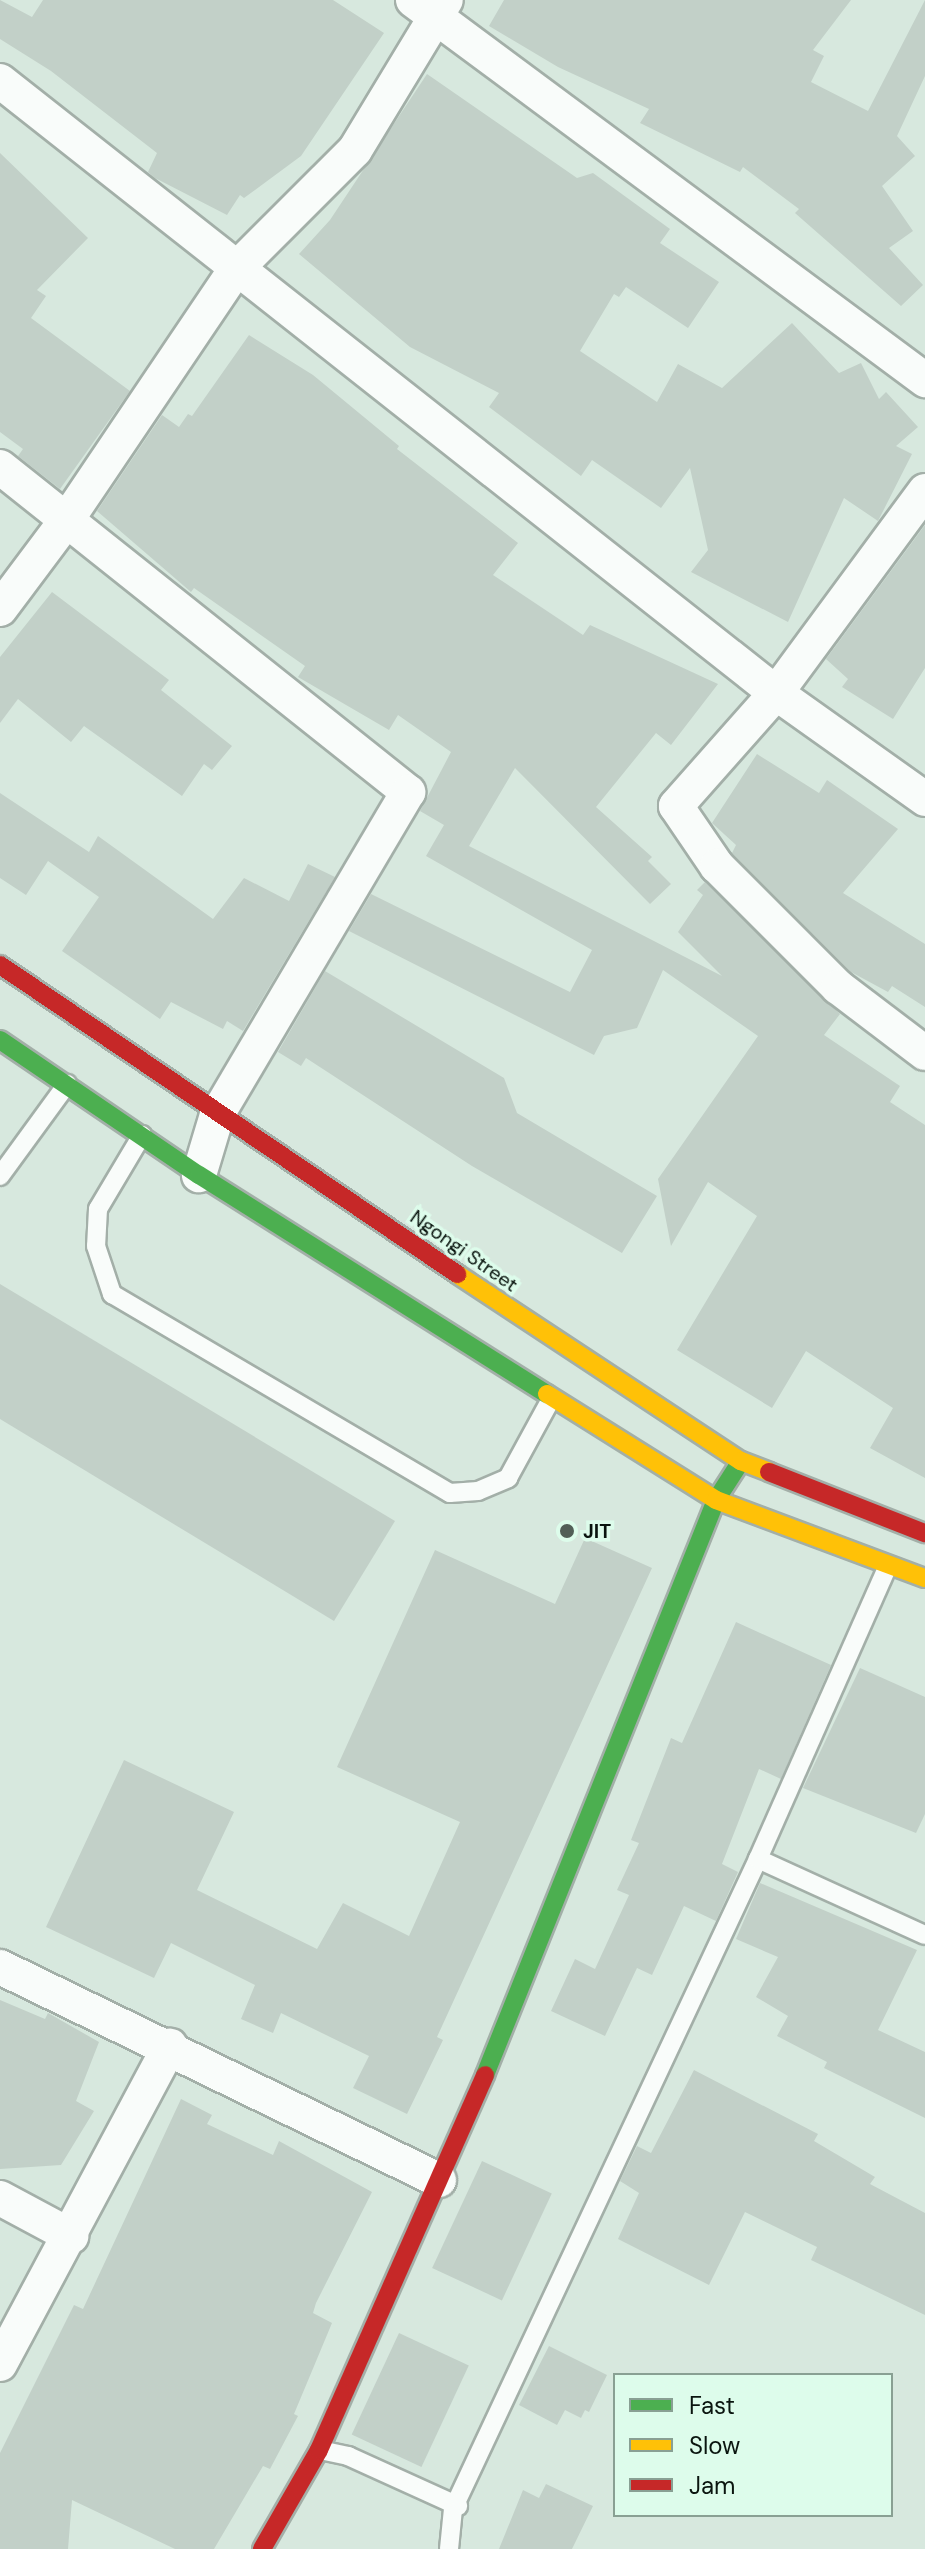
<!DOCTYPE html>
<style>
body{margin:0}
#map{position:relative;width:925px;height:2549px;overflow:hidden;background:#d7e8de;font-family:"DM Sans",sans-serif}
div>[style]{position:absolute}
[style*='--x']{left:calc(var(--x)*1px);top:calc(var(--y)*1px);width:calc(var(--w)*1px);rotate:calc(var(--a)*1deg)}
.building>*{inset:0;background:#c2d0c8;transform-origin:0 0}
.roads{filter:drop-shadow(2px 0 #a3afa8) drop-shadow(-2px 0 #a3afa8) drop-shadow(0 2px #a3afa8) drop-shadow(0 -2px #a3afa8)}
.lane>*{height:18px;margin:-9px;padding:0 9px;transform-origin:9px;border-radius:9px;background:#f9fcfa}
.street>*{height:34px;margin:-17px;padding:0 17px;transform-origin:17px;border-radius:17px;background:#f9fcfa}
.fast>*{height:18px;margin:-9px;padding:0 9px;transform-origin:9px;border-radius:9px;background:#4caf50}
.slow>*{height:18px;margin:-9px;padding:0 9px;transform-origin:9px;border-radius:9px;background:#ffc107}
.jam>*{height:18px;margin:-9px;padding:0 9px;transform-origin:9px;border-radius:9px;background:#c62828}
.dots>*{width:22px;height:22px;translate:-50% -50%;box-sizing:border-box;border:4px solid #ddfceb;border-radius:50%}
span{translate:-50% -50%;white-space:nowrap;text-align:center;line-height:1.15;-webkit-text-stroke:7px #ddfceb;paint-order:stroke}
.street-label{font-size:20px;color:#0a150f}
.poi-label{font-size:20px;color:#0a150f;font-weight:700}
.left{translate:0 -50%;text-align:left}
.legend{position:absolute;left:613px;top:2373px;width:280px;height:144px;box-sizing:border-box;background:#ddfceb;border:2px solid #89a093;margin:0;padding:10px 14px;list-style:none;font-size:24px;color:#0a150f}
.legend li{display:flex;align-items:center;gap:16px;height:40px}
.legend b{width:40px;border:2px solid #89a093}
</style>
<div id="map">
<div class="building">
<div style="clip-path:polygon(0 0,32px 17px,43px 0,333px 0,384px 33px,301px 156px,244px 198px,240px 195px,227px 215px,155px 178px,148px 172px,157px 153px,51px 71px,0 39px)"></div>
<div style="clip-path:polygon(504px 0,851px 0,813px 50px,824px 56px,811px 82px,868px 111px,925px 0,925px 76px,897px 136px,915px 156px,882px 186px,913px 231px,889px 248px,923px 285px,901px 306px,795px 213px,799px 209px,743px 167px,740px 172px,640px 123px,649px 109px,558px 67px,489px 26px)"></div>
<div style="clip-path:polygon(427px 74px,577px 178px,593px 173px,670px 229px,660px 243px,719px 282px,688px 328px,626px 287px,619px 297px,614px 294px,580px 351px,657px 402px,678px 364px,722px 388px,792px 323px,839px 373px,861px 363px,879px 399px,886px 392px,918px 427px,896px 446px,912px 454px,878px 521px,844px 498px,788px 622px,691px 572px,708px 550px,690px 468px,661px 508px,592px 460px,581px 476px,489px 407px,499px 393px,410px 347px,299px 254px,330px 220px)"></div>
<div style="clip-path:polygon(0 153px,88px 238px,37px 290px,46px 296px,31px 318px,130px 391px,60px 489px,18px 456px,23px 449px,0 432px)"></div>
<div style="clip-path:polygon(249px 335px,313px 375px,399px 446px,397px 449px,518px 543px,493px 575px,583px 635px,590px 625px,718px 684px,671px 745px,656px 733px,596px 807px,652px 857px,648px 861px,671px 884px,650px 904px,515px 768px,469px 846px,722px 976px,678px 932px,703px 895px,697px 890px,705px 882px,840px 1014px,824px 1035px,900px 1086px,890px 1102px,925px 1125px,925px 1478px,870px 1448px,893px 1408px,806px 1351px,772px 1408px,677px 1350px,757px 1216px,708px 1182px,671px 1246px,658px 1179px,758px 1036px,663px 970px,637px 1028px,604px 1036px,594px 1055px,349px 931px,371px 894px,570px 992px,592px 950px,426px 856px,444px 825px,420px 811px,451px 752px,398px 715px,389px 730px,298px 677px,305px 666px,194px 588px,191px 592px,97px 511px,162px 415px,179px 427px,188px 414px,192px 416px)"></div>
<div style="clip-path:polygon(925px 525px,925px 668px,893px 719px,842px 687px,848px 679px,826px 659px)"></div>
<div style="clip-path:polygon(52px 592px,169px 680px,161px 690px,232px 746px,212px 770px,204px 764px,182px 796px,84px 726px,71px 742px,18px 699px,0 723px,0 657px)"></div>
<div style="clip-path:polygon(757px 754px,819px 793px,827px 780px,898px 829px,843px 893px,925px 944px,925px 1007px,892px 986px,888px 992px,851px 972px,732px 853px,736px 845px,712px 823px)"></div>
<div style="clip-path:polygon(0 793px,89px 852px,98px 836px,213px 919px,244px 878px,289px 901px,308px 864px,335px 877px,243px 1031px,227px 1021px,223px 1029px,171px 1002px,160px 1019px,62px 951px,99px 897px,48px 861px,26px 895px,0 878px)"></div>
<div style="clip-path:polygon(325px 971px,504px 1078px,517px 1113px,657px 1196px,622px 1253px,472px 1166px,306px 1058px,301px 1066px,278px 1052px)"></div>
<div style="clip-path:polygon(0 1284px,395px 1521px,334px 1621px,0 1419px)"></div>
<div style="clip-path:polygon(585px 1538px,652px 1568px,437px 2037px,443px 2040px,407px 2114px,353px 2088px,369px 2056px,281px 2013px,273px 2033px,241px 2019px,255px 1985px,171px 1943px,154px 1978px,46px 1927px,124px 1760px,234px 1812px,197px 1890px,317px 1949px,343px 1903px,409px 1936px,460px 1822px,337px 1767px,435px 1550px,555px 1604px)"></div>
<div style="clip-path:polygon(736px 1622px,831px 1665px,781px 1779px,759px 1769px,722px 1864px,738px 1872px,716px 1921px,684px 1906px,652px 1975px,637px 1968px,605px 2036px,551px 2011px,575px 1959px,595px 1969px,629px 1895px,617px 1890px,639px 1843px,631px 1840px,671px 1738px,682px 1743px)"></div>
<div style="clip-path:polygon(860px 1668px,925px 1697px,925px 1814px,916px 1833px,803px 1788px)"></div>
<div style="clip-path:polygon(760px 1883px,917px 1950px,878px 2030px,925px 2052px,925px 2118px,824px 2068px,827px 2062px,777px 2036px,788px 2016px,756px 1997px,778px 1957px,736px 1939px)"></div>
<div style="clip-path:polygon(0 2000px,45px 2019px,48px 2013px,99px 2042px,76px 2101px,94px 2111px,61px 2165px,0 2169px)"></div>
<div style="clip-path:polygon(694px 2070px,818px 2134px,814px 2141px,875px 2177px,870px 2184px,925px 2213px,925px 2315px,811px 2260px,817px 2247px,745px 2212px,709px 2285px,618px 2239px,639px 2193px,620px 2181px,637px 2146px,651px 2153px)"></div>
<div style="clip-path:polygon(181px 2099px,212px 2115px,207px 2124px,273px 2155px,279px 2141px,372px 2192px,316px 2303px,313px 2313px,332px 2323px,294px 2414px,298px 2416px,270px 2469px,263px 2466px,214px 2549px,175px 2549px,72px 2500px,68px 2549px,0 2549px,0 2453px,74px 2305px,83px 2309px)"></div>
<div style="left:482px;top:2161px;width:77px;height:118px;rotate:25deg"></div>
<div style="left:399px;top:2333px;width:77px;height:112px;rotate:25deg"></div>
<div style="clip-path:polygon(549px 2346px,607px 2375px,589px 2412px,585px 2410px,581px 2418px,565px 2410px,557px 2425px,519px 2405px)"></div>
<div style="clip-path:polygon(546px 2484px,593px 2506px,572px 2549px,499px 2549px,523px 2490px,539px 2498px)"></div>
</div>
<div class="roads">
<div class="lane">
<div style="--x:142;--y:1135;--w:86;--a:120.7"></div>
<div style="--x:98;--y:1209;--w:37;--a:93"></div>
<div style="--x:96;--y:1246;--w:51;--a:71.6"></div>
<div style="--x:112;--y:1294;--w:392;--a:30.5"></div>
<div style="--x:450;--y:1493;--w:28;--a:-4"></div>
<div style="--x:478;--y:1491;--w:33;--a:-23"></div>
<div style="--x:508;--y:1478;--w:90;--a:-61.4"></div>
<div style="--x:0;--y:1176;--w:114;--a:-53.9"></div>
<div style="--x:758;--y:1859;--w:183;--a:24.5"></div>
<div style="--x:320;--y:2450;--w:29;--a:12"></div>
<div style="--x:348;--y:2456;--w:121;--a:24.4"></div>
<div style="--x:449;--y:2549;--w:40;--a:-84.3"></div>
<div style="--x:453;--y:2509;--w:718;--a:-64.86"></div>
<div style="--x:758;--y:1859;--w:321;--a:-66.1"></div>
</div>
<div class="street">
<div style="--x:413;--y:0;--w:638;--a:36.58"></div>
<div style="--x:0;--y:81;--w:988;--a:38.26"></div>
<div style="--x:776;--y:693;--w:183;--a:35.4"></div>
<div style="--x:0;--y:467;--w:522;--a:38.54"></div>
<div style="--x:408;--y:792;--w:375;--a:120.6"></div>
<div style="--x:217;--y:1115;--w:63;--a:106.7"></div>
<div style="--x:925;--y:491;--w:251;--a:126.4"></div>
<div style="--x:776;--y:693;--w:151;--a:131.5"></div>
<div style="--x:676;--y:806;--w:73;--a:55.7"></div>
<div style="--x:717;--y:866;--w:171;--a:45"></div>
<div style="--x:838;--y:987;--w:109;--a:37.2"></div>
<div style="--x:0;--y:609;--w:114;--a:-53.2"></div>
<div style="--x:68;--y:518;--w:300;--a:-56"></div>
<div style="--x:236;--y:269;--w:168;--a:-45"></div>
<div style="--x:355;--y:150;--w:175;--a:-58.8"></div>
<div style="--x:0;--y:1967;--w:488;--a:25.9"></div>
<div style="--x:0;--y:2198;--w:81;--a:28.2"></div>
<div style="--x:0;--y:2364;--w:361;--a:-61.9"></div>
</div>
<div class="fast">
<div style="--x:0;--y:1040;--w:240;--a:34.2"></div>
<div style="--x:199;--y:1175;--w:411;--a:32.2"></div>
<div style="--x:485;--y:2075;--w:620;--a:-68.11"></div>
<div style="--x:716;--y:1500;--w:46;--a:-57.3"></div>
</div>
<div class="slow">
<div style="--x:457;--y:1274;--w:340;--a:33.4"></div>
<div style="--x:741;--y:1461;--w:30;--a:21"></div>
<div style="--x:547;--y:1394;--w:199;--a:32.1"></div>
<div style="--x:716;--y:1500;--w:223;--a:20.5"></div>
</div>
<div class="jam">
<div style="--x:0;--y:965;--w:552;--a:34.06"></div>
<div style="--x:769;--y:1472;--w:168;--a:21.4"></div>
<div style="--x:262;--y:2549;--w:114;--a:-60.1"></div>
<div style="--x:319;--y:2450;--w:410;--a:-66.1"></div>
</div>
</div>
<div class="dots">
<div style="left:567px;top:1531px;background:#525f57"></div>
</div>
<div class="street-label">
<span style="left:464px;top:1251px;rotate:35deg">Ngongi Street</span>
</div>
<div class="poi-label">
<span class="left" style="left:583px;top:1531px">JIT</span>
</div>
<ul class="legend">
<li><b style="height:10px;background:#4caf50"></b>Fast</li>
<li><b style="height:10px;background:#ffc107"></b>Slow</li>
<li><b style="height:10px;background:#c62828"></b>Jam</li>
</ul>
</div>
